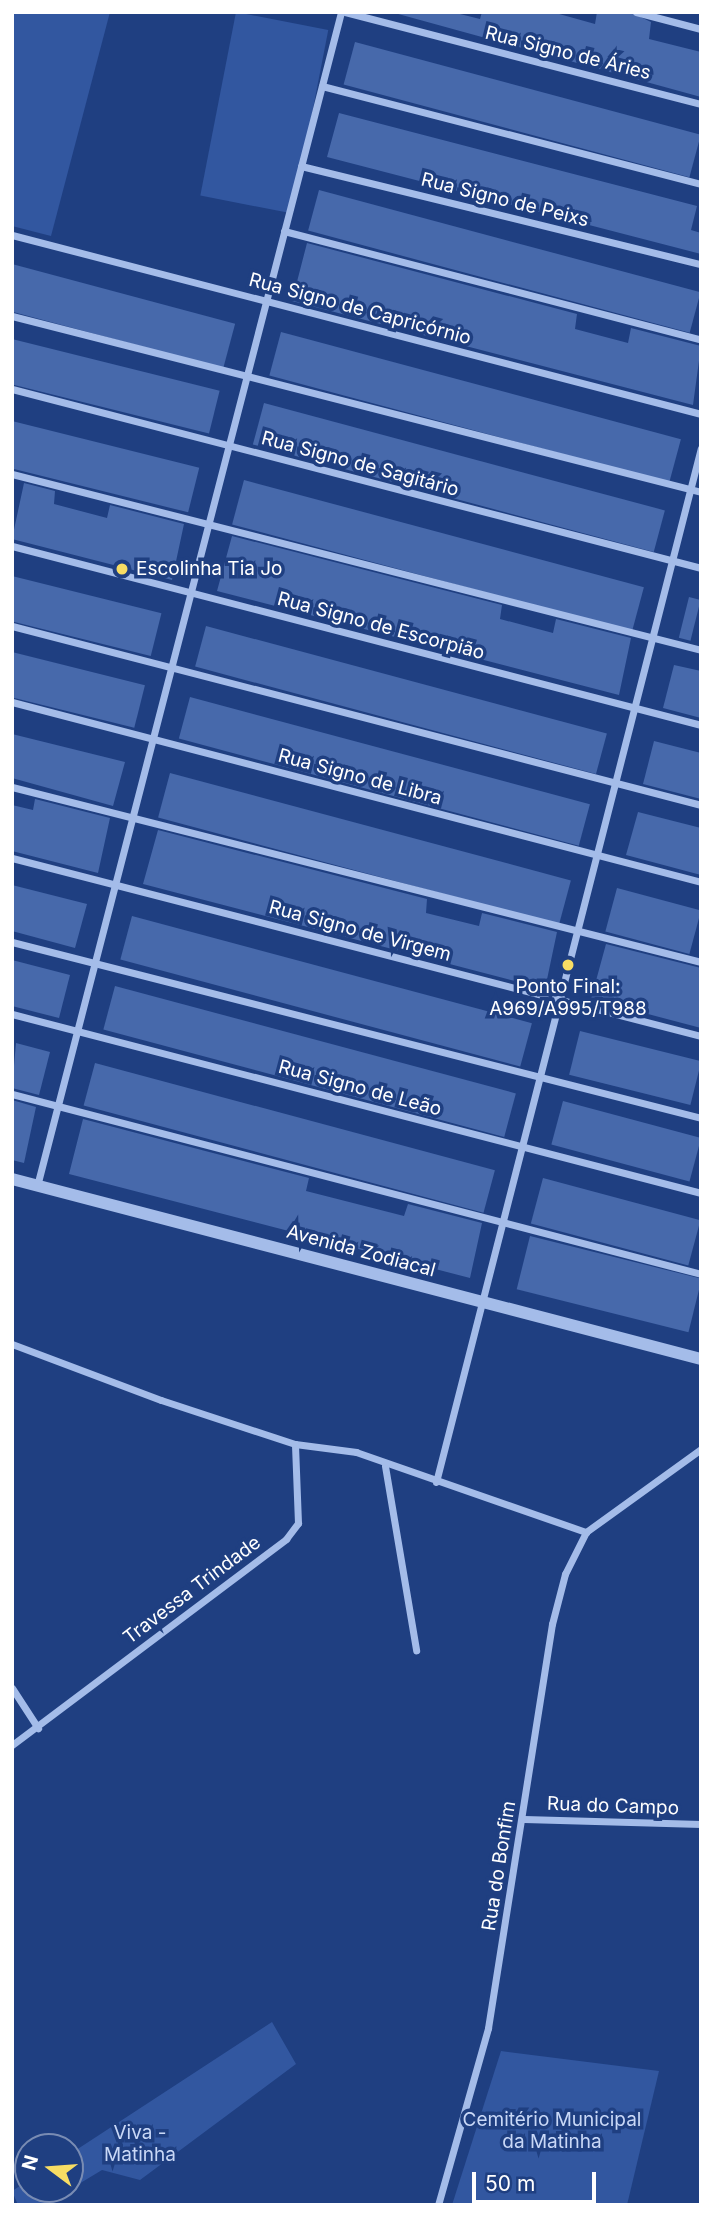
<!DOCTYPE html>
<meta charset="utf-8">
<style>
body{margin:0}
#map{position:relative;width:713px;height:2217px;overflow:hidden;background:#1f3f81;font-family:Inter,sans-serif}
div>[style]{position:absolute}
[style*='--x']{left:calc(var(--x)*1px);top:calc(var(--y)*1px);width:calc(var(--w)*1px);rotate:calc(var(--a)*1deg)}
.green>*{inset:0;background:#3257a0;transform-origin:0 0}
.building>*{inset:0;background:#4769ab;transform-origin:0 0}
.minor>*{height:7px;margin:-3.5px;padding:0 3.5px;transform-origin:3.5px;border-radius:3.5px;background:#a4bce9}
.tertiary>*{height:12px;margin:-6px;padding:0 6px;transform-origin:6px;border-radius:6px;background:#a4bce9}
.dots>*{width:19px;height:19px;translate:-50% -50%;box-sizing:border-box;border:4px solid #1f3f81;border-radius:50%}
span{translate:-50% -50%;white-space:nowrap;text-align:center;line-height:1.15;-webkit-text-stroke:7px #1f3f81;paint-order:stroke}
.street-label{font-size:19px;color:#fff}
.poi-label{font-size:19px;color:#fff}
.left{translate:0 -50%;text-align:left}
.park-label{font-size:19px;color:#c9d8f7}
.frame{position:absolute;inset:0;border:14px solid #fff;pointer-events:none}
.north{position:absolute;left:14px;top:2133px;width:70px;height:70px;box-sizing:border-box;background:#1f3f81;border:2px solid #798cb3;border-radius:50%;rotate:286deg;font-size:19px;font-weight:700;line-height:28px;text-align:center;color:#fff}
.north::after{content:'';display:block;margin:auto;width:24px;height:32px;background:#f7dd64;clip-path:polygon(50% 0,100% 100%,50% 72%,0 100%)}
.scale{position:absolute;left:472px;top:2172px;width:124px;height:32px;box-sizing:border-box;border:4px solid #fff;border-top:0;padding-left:9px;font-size:21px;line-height:24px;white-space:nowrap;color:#fff;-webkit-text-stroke:5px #1f3f81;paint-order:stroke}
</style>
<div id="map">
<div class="green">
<div style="clip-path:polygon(12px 12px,110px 12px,51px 236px,12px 226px)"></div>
<div style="left:236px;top:12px;width:94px;height:187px;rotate:11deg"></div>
<div style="clip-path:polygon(272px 2022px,296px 2064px,140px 2180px,102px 2170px,44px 2205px,18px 2205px,12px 2191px,28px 2181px,28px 2189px,70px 2189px,70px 2154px)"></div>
<div style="clip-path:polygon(501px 2051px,659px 2071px,627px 2205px,452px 2205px)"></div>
</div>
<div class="building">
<div style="clip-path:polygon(391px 12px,452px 12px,480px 19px,482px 12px,552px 12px,595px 24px,597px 12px,630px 12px,651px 22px,649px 39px,701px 52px,701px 97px)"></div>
<div style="left:355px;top:42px;width:358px;height:44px;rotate:15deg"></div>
<div style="clip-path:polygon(339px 113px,697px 206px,691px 230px,701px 233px,701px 254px,327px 157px)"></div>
<div style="left:319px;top:190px;width:395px;height:42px;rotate:15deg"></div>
<div style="clip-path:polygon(307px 243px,577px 314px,575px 329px,628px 343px,631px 328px,701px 346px,693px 405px,292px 301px)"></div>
<div style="left:12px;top:264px;width:231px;height:46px;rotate:15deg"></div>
<div style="left:281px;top:332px;width:414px;height:45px;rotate:15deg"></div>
<div style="left:12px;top:339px;width:214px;height:44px;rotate:14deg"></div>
<div style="left:264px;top:403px;width:415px;height:43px;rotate:15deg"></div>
<div style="left:12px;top:421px;width:193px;height:46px;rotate:14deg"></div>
<div style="left:244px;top:480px;width:414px;height:46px;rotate:15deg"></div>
<div style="clip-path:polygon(24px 483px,55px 491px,54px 504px,107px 518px,110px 505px,184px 524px,172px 580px,12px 539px)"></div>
<div style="clip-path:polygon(232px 536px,502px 605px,500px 619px,553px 633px,556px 619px,631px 638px,619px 695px,217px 591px)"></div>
<div style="left:12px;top:576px;width:154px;height:44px;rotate:14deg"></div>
<div style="left:689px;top:597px;width:12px;height:42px;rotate:14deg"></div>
<div style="left:206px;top:626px;width:415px;height:42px;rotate:15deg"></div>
<div style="left:12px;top:652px;width:137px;height:44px;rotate:14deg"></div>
<div style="clip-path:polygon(674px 665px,701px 671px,701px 718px,663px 708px)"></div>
<div style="left:190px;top:697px;width:414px;height:43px;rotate:15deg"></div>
<div style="clip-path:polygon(12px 734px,125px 762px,113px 806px,12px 778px)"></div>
<div style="clip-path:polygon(654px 741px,701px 753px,701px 799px,643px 784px)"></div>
<div style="left:170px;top:773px;width:415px;height:46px;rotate:15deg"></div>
<div style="clip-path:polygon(35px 799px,110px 818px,98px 873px,12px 851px,12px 805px,33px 810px)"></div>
<div style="clip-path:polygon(638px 812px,701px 828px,701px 875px,626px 855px)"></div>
<div style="clip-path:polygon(158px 830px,427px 899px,426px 913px,479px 926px,482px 913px,557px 932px,545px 989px,143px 884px)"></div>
<div style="clip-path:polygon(12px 885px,87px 904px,75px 948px,12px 931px)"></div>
<div style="left:617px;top:888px;width:87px;height:45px;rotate:15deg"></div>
<div style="left:132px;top:916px;width:414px;height:45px;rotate:15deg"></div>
<div style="clip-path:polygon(606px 944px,701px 968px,701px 1028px,591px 999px)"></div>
<div style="clip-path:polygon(12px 960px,70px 975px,59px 1018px,12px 1006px)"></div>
<div style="left:115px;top:986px;width:415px;height:45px;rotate:15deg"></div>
<div style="left:580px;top:1031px;width:125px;height:45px;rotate:14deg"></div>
<div style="clip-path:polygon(16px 1043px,50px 1052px,39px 1095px,12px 1088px)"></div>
<div style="left:95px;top:1063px;width:414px;height:44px;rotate:15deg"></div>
<div style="clip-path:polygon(12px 1100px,36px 1107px,24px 1163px,12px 1160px)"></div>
<div style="left:563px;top:1101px;width:143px;height:45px;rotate:15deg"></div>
<div style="clip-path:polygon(83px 1119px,309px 1178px,306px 1191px,404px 1216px,408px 1204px,482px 1223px,470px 1278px,69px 1174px)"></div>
<div style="left:543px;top:1178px;width:163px;height:47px;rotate:15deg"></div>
<div style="left:530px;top:1236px;width:177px;height:55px;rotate:14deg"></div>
</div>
<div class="minor">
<div style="--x:345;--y:12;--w:368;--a:14.5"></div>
<div style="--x:636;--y:12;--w:67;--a:14.7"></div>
<div style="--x:322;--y:86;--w:391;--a:14.5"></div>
<div style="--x:301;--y:166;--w:412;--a:13.8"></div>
<div style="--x:284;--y:231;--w:431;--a:14.6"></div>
<div style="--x:12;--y:235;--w:712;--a:14.56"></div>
<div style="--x:12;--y:316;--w:711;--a:14.33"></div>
<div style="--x:12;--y:389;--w:712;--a:14.56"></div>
<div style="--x:12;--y:474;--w:711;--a:14.33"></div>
<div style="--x:12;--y:546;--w:712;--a:14.56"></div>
<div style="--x:12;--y:626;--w:712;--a:14.56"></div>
<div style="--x:12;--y:702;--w:712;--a:14.64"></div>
<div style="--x:12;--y:787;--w:711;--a:14.25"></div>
<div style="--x:12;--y:858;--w:712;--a:14.49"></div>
<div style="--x:12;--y:942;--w:711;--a:14.33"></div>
<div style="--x:12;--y:1014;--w:712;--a:14.56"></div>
<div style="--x:12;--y:1094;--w:712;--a:14.64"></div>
<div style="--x:37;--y:1186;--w:1213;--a:-75.48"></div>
<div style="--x:12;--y:1344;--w:159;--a:20.6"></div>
<div style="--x:161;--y:1400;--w:141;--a:18.2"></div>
<div style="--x:295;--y:1444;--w:62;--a:7.5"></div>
<div style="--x:356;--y:1452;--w:244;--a:19.2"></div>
<div style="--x:385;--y:1466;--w:187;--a:80.4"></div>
<div style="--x:436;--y:1482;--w:1067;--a:-75.63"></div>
<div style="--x:12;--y:1688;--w:48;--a:57"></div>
<div style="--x:12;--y:1745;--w:343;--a:-36.9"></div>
<div style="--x:286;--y:1539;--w:20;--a:-53"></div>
<div style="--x:298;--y:1523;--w:79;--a:-92.2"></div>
<div style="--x:524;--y:1819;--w:177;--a:1.6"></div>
<div style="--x:438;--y:2205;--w:184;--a:-74.2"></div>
<div style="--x:488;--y:2028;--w:409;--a:-81"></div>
<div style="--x:552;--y:1624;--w:52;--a:-75.4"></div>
<div style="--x:565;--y:1574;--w:47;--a:-63.4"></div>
<div style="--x:586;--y:1532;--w:142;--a:-35.8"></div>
</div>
<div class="tertiary">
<div style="--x:12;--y:1179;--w:712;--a:14.64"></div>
</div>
<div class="dots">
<div style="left:122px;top:569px;background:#f7dd64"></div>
<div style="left:568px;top:965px;background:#f7dd64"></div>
</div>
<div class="street-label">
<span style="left:568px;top:53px;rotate:14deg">Rua Signo de Áries</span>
<span style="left:505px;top:200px;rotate:14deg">Rua Signo de Peixs</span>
<span style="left:360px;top:309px;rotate:15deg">Rua Signo de Capricórnio</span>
<span style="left:360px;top:464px;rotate:15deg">Rua Signo de Sagitário</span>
<span style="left:381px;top:626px;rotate:15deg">Rua Signo de Escorpião</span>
<span style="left:360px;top:777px;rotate:15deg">Rua Signo de Libra</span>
<span style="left:360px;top:931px;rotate:15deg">Rua Signo de Virgem</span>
<span style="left:360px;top:1088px;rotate:15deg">Rua Signo de Leão</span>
<span style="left:361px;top:1251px;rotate:15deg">Avenida Zodiacal</span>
<span style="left:192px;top:1590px;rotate:-37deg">Travessa Trindade</span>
<span style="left:613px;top:1806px;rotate:2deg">Rua do Campo</span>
<span style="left:499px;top:1866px;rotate:-81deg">Rua do Bonfim</span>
</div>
<div class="poi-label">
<span class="left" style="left:136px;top:569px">Escolinha Tia Jo</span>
<span style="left:568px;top:998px">Ponto Final:<br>A969/A995/T988</span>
</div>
<div class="park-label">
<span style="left:552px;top:2131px">Cemitério Municipal<br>da Matinha</span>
<span style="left:140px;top:2144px">Viva -<br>Matinha</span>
</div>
<div class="frame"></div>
<div class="north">N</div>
<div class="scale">50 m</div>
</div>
